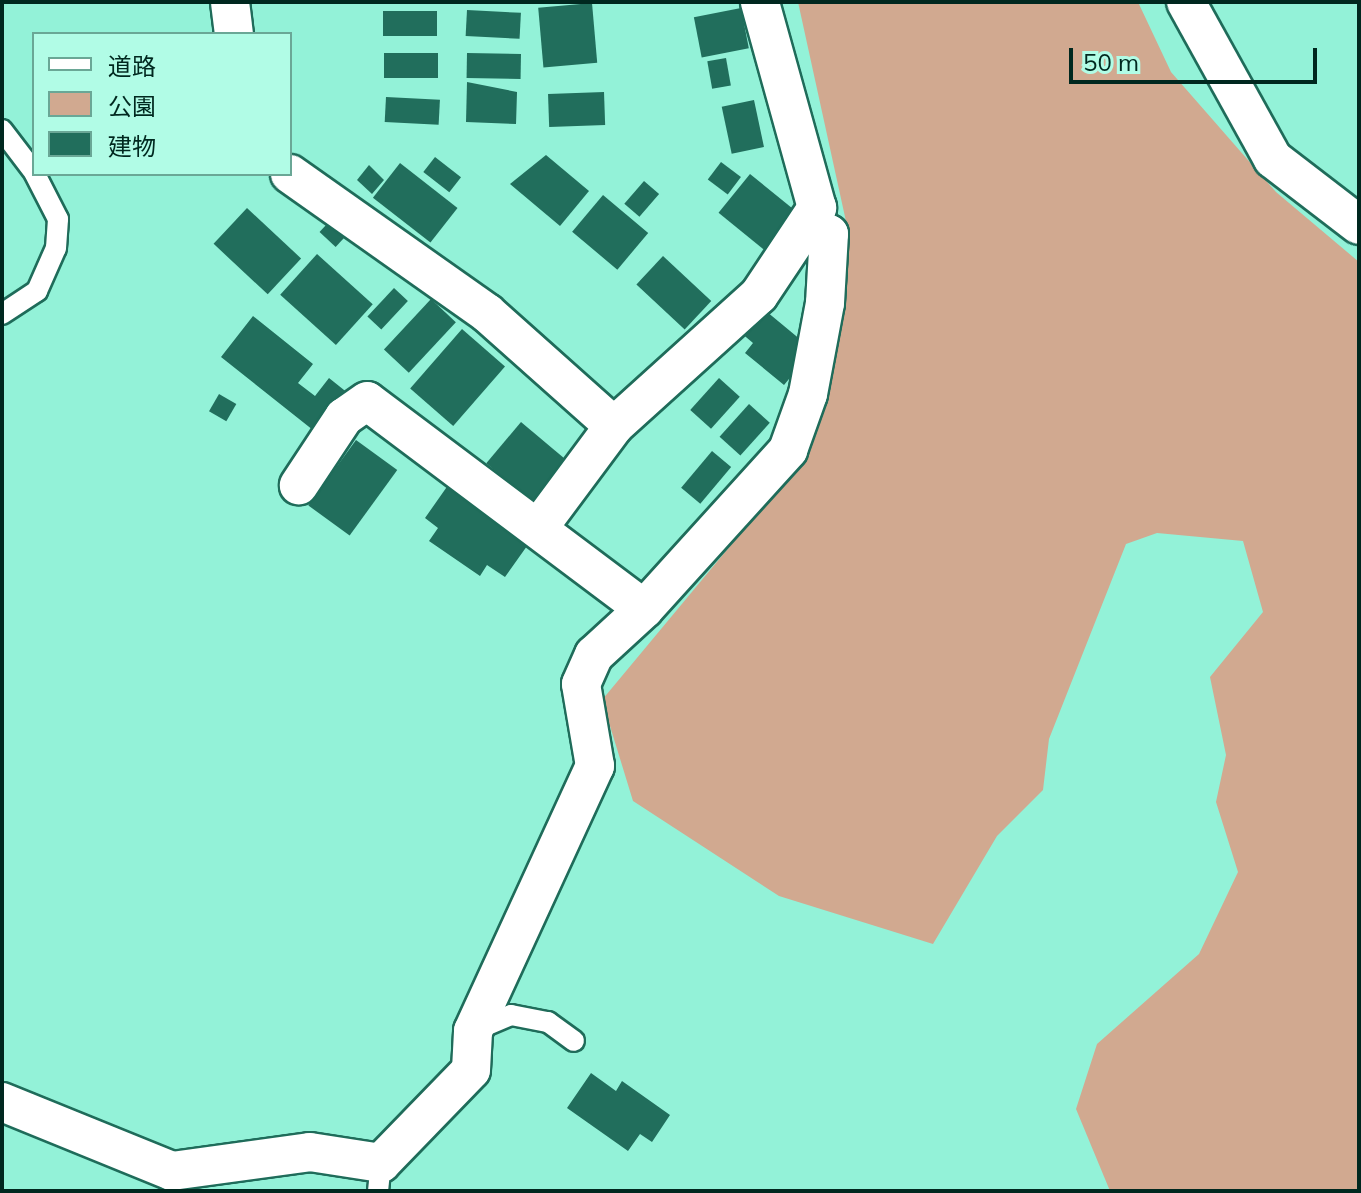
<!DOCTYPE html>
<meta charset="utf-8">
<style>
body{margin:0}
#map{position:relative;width:1361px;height:1193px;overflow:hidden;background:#93f2d8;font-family:Mulish,"Noto Sans JP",sans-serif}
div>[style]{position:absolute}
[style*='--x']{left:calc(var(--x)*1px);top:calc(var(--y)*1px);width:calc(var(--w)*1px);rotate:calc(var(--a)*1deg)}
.green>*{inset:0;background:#d1a990}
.building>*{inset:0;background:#216e5c;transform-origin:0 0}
.roads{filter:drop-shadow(2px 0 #1f6c5a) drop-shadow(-2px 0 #1f6c5a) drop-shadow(0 2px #1f6c5a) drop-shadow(0 -2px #1f6c5a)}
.service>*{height:20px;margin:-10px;padding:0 10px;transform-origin:10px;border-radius:10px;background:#fff}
.minor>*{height:38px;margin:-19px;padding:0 19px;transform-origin:19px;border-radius:19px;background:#fff}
span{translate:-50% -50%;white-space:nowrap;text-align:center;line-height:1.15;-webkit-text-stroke:8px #b1fce6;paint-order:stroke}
.frame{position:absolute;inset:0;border:4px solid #00281f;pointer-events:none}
.legend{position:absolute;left:32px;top:32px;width:260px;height:144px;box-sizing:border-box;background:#b1fce6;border:2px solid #6aa796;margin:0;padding:10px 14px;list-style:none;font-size:24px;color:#00281f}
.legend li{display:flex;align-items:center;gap:16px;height:40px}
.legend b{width:40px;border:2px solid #6aa796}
.scale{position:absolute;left:1069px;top:48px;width:248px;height:36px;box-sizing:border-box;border:4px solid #00281f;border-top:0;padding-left:10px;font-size:24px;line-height:28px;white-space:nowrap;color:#00281f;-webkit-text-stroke:6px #b1fce6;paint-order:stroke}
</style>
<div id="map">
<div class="green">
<div style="clip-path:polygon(798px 2px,1138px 2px,1171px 72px,1276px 192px,1359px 262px,1359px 1191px,1110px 1191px,1076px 1109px,1097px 1044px,1199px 954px,1238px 872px,1216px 802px,1226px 755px,1210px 677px,1263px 612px,1243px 541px,1157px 533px,1126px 544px,1049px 739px,1043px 790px,997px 836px,933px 944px,779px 896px,633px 801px,602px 700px,810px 450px,847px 226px)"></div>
</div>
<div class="building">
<div style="left:592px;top:3px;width:60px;height:54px;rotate:85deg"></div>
<div style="left:741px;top:8px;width:41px;height:48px;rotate:79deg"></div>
<div style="left:467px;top:10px;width:54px;height:26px;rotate:3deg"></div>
<div style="left:383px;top:11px;width:54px;height:25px"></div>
<div style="left:384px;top:53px;width:54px;height:25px"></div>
<div style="left:467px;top:53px;width:54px;height:25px;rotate:1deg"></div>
<div style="left:726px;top:58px;width:28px;height:19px;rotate:80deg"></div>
<div style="clip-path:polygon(467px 82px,517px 92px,516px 124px,466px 122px)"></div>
<div style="left:604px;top:92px;width:33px;height:56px;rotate:88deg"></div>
<div style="left:386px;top:97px;width:54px;height:25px;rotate:3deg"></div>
<div style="left:754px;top:100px;width:48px;height:33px;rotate:78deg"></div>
<div style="clip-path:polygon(546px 155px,589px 191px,560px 226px,510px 184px)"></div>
<div style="left:435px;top:157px;width:33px;height:19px;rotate:38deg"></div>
<div style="left:721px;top:162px;width:25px;height:22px;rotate:37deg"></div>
<div style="left:400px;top:163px;width:73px;height:44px;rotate:38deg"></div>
<div style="clip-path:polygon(369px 165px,384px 180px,372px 194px,357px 180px)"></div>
<div style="left:750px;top:174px;width:73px;height:50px;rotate:39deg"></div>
<div style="left:644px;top:181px;width:20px;height:30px;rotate:41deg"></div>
<div style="left:603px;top:195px;width:59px;height:48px;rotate:40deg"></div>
<div style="left:247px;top:208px;width:74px;height:49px;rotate:43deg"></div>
<div style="left:340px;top:210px;width:22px;height:30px;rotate:43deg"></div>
<div style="left:317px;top:254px;width:75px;height:55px;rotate:42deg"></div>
<div style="left:663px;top:256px;width:66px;height:39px;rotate:43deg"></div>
<div style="left:394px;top:288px;width:19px;height:39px;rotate:43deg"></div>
<div style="left:431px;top:299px;width:34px;height:69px;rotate:43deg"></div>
<div style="clip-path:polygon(761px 307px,813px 350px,784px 385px,745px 353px,753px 343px,740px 332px)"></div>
<div style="clip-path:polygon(253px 316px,313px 364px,298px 383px,315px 396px,329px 378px,349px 394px,318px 434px,221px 357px)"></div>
<div style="left:462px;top:329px;width:57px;height:79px;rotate:41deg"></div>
<div style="left:719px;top:378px;width:28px;height:43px;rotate:42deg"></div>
<div style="left:219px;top:394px;width:20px;height:20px;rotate:30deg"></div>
<div style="left:749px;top:404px;width:28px;height:44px;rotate:42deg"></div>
<div style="left:521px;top:422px;width:75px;height:54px;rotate:40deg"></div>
<div style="left:356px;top:440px;width:51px;height:81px;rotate:36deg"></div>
<div style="left:712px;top:451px;width:25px;height:48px;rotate:40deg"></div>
<div style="clip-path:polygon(451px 481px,532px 539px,505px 577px,487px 565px,480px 576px,429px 541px,438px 528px,425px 518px)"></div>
<div style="clip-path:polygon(591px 1073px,616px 1091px,622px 1081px,670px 1115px,652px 1142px,640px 1134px,628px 1151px,567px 1108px)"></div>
</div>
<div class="roads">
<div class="service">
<div style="--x:2;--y:130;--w:53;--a:52.7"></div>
<div style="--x:2;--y:314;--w:42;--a:-33.3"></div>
<div style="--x:37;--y:291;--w:47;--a:-66.2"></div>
<div style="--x:56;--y:248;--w:29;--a:-86"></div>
<div style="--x:58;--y:219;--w:51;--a:-117.1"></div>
<div style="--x:473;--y:1031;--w:41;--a:-22.8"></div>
<div style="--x:511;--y:1015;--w:38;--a:11"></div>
<div style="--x:548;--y:1022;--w:32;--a:36"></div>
<div style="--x:378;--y:1191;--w:28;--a:-84"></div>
</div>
<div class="minor">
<div style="--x:230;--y:2;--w:32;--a:83"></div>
<div style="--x:1186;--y:2;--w:179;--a:61"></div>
<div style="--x:1273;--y:159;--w:108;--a:37.5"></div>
<div style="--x:290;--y:174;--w:241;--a:35.2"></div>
<div style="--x:487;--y:313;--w:170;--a:41.7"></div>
<div style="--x:539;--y:527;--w:126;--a:-53.4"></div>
<div style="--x:614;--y:426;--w:195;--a:-42.1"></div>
<div style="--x:759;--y:295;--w:105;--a:-56.3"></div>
<div style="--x:817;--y:208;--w:214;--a:-105.5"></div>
<div style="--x:644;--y:609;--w:215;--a:-47.8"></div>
<div style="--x:788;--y:450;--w:59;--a:-70.3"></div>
<div style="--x:808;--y:394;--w:93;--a:-79.4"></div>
<div style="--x:825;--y:303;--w:69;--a:-86.7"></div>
<div style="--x:829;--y:234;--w:22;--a:-159"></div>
<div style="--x:2;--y:1102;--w:183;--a:22.1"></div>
<div style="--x:172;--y:1171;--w:139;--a:-7.8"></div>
<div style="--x:310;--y:1152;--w:72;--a:8.8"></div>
<div style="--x:381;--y:1163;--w:129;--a:-45.9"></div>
<div style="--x:471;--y:1070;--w:39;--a:-87"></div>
<div style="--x:473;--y:1031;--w:292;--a:-65.3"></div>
<div style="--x:595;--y:766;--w:83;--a:-99.7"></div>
<div style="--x:581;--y:684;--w:32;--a:-66"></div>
<div style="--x:594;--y:655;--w:68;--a:-42.6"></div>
<div style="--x:644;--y:609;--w:346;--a:-143.1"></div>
<div style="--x:367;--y:401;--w:28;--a:145"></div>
<div style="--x:344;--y:417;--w:82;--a:123.5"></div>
</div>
</div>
<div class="frame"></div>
<ul class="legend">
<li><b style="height:10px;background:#fff"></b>道路</li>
<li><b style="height:22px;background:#d1a990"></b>公園</li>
<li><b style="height:22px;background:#216e5c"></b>建物</li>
</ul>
<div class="scale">50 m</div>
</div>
